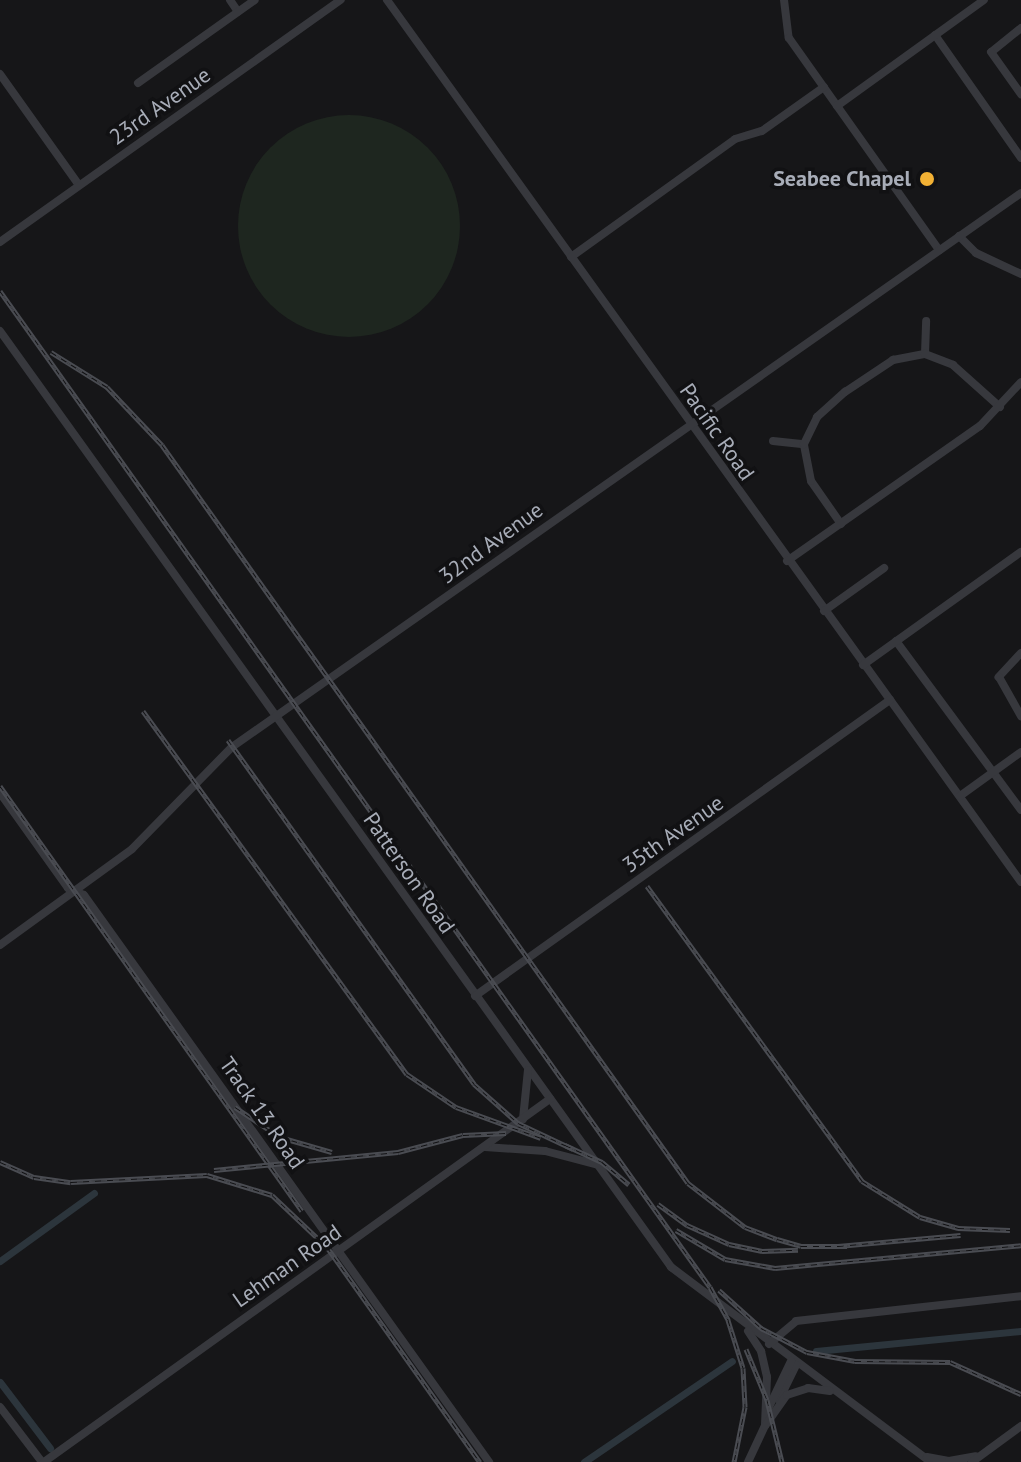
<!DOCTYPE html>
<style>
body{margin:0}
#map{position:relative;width:1021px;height:1462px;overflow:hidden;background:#161618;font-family:"PT Sans",sans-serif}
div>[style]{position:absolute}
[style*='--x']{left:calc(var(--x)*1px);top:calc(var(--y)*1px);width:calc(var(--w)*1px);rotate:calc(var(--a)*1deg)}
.green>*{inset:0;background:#1e261f}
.round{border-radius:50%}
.canal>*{height:7px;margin:-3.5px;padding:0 3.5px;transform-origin:3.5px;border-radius:3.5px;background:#2c353c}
.street>*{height:8px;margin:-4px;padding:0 4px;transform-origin:4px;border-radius:4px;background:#37383d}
.rail>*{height:5px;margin-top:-2.5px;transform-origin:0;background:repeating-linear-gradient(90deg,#111113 0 6px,#4a4c52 0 12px);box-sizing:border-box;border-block:2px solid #4a4c52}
.dots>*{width:22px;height:22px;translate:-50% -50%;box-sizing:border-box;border:4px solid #111113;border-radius:50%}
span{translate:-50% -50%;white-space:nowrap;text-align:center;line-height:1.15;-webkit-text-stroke:7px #111113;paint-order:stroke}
.street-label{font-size:22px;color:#a8adb8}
.poi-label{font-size:22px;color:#a8adb8;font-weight:700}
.right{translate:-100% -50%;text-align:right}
</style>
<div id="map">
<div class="green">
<div class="round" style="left:238px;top:115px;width:222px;height:222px"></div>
</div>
<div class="canal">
<div style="--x:0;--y:1261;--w:116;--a:-35.9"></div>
<div style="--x:816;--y:1351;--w:206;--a:-5.6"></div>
<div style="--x:0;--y:1382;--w:83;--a:52.9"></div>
<div style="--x:584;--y:1462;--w:179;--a:-34.3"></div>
</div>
<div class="street">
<div style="--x:230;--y:0;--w:14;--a:56"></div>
<div style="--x:387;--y:0;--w:1086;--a:54.29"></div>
<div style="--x:784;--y:0;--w:38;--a:83"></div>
<div style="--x:789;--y:38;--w:260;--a:54.7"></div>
<div style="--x:1021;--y:28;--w:38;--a:141"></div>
<div style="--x:991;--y:52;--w:52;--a:54.5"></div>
<div style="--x:935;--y:35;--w:150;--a:55"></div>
<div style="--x:0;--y:74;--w:136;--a:54.6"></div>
<div style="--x:138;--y:83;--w:143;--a:-35.4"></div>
<div style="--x:837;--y:106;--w:181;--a:-35.8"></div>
<div style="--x:959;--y:236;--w:24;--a:45"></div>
<div style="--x:976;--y:253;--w:50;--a:25"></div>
<div style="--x:0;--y:242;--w:418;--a:-35.4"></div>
<div style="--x:571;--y:257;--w:202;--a:-35.7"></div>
<div style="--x:735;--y:139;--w:28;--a:-17"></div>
<div style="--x:762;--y:131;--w:76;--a:-35.4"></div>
<div style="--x:0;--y:331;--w:1152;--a:54.36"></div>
<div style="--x:671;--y:1267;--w:325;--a:36.9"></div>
<div style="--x:925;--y:354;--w:33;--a:-88"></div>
<div style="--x:773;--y:441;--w:31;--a:6"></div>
<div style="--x:841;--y:524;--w:52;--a:-124.9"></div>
<div style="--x:811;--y:481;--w:38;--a:-101"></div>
<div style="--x:804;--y:444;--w:30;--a:-64"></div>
<div style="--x:817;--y:417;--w:38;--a:-42"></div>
<div style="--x:845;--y:392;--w:58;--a:-33.7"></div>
<div style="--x:893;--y:360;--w:33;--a:-11"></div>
<div style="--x:925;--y:354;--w:30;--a:21"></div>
<div style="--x:953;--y:365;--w:63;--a:41.8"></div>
<div style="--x:787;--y:561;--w:236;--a:-35"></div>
<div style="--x:980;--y:426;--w:60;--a:-47"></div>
<div style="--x:824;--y:611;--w:74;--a:-35.6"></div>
<div style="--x:896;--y:641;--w:210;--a:53.5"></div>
<div style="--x:1021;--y:653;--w:33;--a:133"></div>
<div style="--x:999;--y:677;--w:45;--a:60.6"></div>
<div style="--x:863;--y:665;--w:194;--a:-35.6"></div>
<div style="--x:0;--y:793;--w:117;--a:54.4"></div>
<div style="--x:68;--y:888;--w:17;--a:24"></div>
<div style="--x:84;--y:895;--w:697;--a:54.46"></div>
<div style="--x:960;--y:796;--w:75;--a:-35.8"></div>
<div style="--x:0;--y:945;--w:163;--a:-36"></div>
<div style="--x:132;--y:849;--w:143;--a:-45.6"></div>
<div style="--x:232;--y:747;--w:964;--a:-35.07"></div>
<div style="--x:475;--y:996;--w:510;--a:-35.5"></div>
<div style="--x:523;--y:1119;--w:49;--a:-84.2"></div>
<div style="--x:485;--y:1147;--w:60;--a:3.8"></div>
<div style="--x:545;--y:1151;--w:52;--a:14.6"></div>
<div style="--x:748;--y:1331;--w:24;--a:57"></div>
<div style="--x:761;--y:1351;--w:27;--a:77"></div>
<div style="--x:767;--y:1377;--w:48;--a:92.4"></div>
<div style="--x:769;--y:1344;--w:35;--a:-40"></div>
<div style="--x:796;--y:1321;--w:226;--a:-6.3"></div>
<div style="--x:779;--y:1400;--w:39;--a:-64"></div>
<div style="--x:0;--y:1407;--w:69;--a:52.6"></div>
<div style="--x:769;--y:1407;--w:51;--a:-64.4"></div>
<div style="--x:927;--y:1457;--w:22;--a:10"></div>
<div style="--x:949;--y:1461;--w:27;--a:-10"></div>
<div style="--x:44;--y:1462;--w:623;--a:-35.66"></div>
<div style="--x:748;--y:1462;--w:40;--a:-65"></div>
<div style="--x:765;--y:1426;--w:38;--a:-55"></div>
<div style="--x:787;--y:1395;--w:22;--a:-18"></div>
<div style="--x:808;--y:1388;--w:22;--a:8"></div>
<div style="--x:972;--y:1462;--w:61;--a:-36.3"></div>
</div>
<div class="rail">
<div style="--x:0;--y:291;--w:1223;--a:54.52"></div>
<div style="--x:710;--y:1287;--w:38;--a:61"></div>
<div style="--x:728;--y:1320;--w:50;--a:72.6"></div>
<div style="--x:743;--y:1368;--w:39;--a:87"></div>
<div style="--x:745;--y:1407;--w:56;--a:101.3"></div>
<div style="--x:51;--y:352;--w:66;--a:32"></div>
<div style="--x:107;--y:387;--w:80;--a:46.5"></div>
<div style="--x:162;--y:445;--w:906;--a:54.52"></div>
<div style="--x:688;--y:1183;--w:72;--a:37.7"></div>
<div style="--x:745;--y:1227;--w:34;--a:21"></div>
<div style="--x:777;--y:1239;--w:25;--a:16"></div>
<div style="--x:801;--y:1246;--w:46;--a:0"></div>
<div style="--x:143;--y:711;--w:449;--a:54"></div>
<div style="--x:407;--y:1074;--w:59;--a:34"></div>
<div style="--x:456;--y:1107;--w:90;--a:20"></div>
<div style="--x:228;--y:740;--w:423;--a:54.4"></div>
<div style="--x:474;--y:1084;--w:59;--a:41.6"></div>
<div style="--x:518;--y:1123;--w:61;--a:25.3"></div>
<div style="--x:0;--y:786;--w:521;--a:54.6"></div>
<div style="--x:647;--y:886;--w:365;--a:53.9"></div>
<div style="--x:862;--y:1181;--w:68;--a:31.8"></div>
<div style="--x:920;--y:1217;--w:40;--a:16"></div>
<div style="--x:958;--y:1228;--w:52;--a:2.2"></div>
<div style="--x:235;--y:1107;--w:54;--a:33.7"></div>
<div style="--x:280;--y:1137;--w:54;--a:16.1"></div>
<div style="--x:565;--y:1145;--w:41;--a:24.7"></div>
<div style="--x:602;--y:1162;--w:35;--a:40"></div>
<div style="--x:0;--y:1162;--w:37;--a:24"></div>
<div style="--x:34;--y:1177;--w:37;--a:8"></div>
<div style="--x:71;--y:1182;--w:136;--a:-2.9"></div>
<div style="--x:207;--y:1175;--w:68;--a:17.1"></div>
<div style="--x:272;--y:1195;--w:76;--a:43.4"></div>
<div style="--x:327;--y:1247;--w:264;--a:54.6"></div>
<div style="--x:214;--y:1170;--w:185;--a:-5.6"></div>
<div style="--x:398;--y:1152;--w:67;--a:-14.7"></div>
<div style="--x:463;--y:1135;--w:43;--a:-2.7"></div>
<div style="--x:658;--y:1204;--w:36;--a:36"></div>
<div style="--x:687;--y:1225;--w:46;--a:24.3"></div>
<div style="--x:729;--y:1244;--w:34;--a:12"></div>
<div style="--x:762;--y:1251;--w:36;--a:-2"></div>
<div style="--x:676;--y:1230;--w:57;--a:30.6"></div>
<div style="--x:725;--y:1259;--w:51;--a:10.2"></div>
<div style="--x:775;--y:1268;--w:247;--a:-5.3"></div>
<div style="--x:838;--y:1246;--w:123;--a:-5.1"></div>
<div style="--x:719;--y:1290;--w:57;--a:42.1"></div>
<div style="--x:761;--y:1328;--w:52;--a:27.6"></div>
<div style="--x:807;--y:1352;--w:49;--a:10.6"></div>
<div style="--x:855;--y:1361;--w:95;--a:0.6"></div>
<div style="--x:950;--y:1362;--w:78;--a:24.3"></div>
<div style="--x:746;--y:1349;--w:55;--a:67.6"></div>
<div style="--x:767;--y:1400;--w:64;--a:76.4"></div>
</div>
<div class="dots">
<div style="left:927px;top:179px;background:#f2b134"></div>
</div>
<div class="street-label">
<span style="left:160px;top:106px;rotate:-35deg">23rd Avenue</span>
<span style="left:717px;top:432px;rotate:55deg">Pacific Road</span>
<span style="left:491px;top:543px;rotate:-36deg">32nd Avenue</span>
<span style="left:673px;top:834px;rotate:-35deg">35th Avenue</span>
<span style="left:409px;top:873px;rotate:55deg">Patterson Road</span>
<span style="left:262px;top:1113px;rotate:55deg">Track 13 Road</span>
<span style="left:287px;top:1266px;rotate:-35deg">Lehman Road</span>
</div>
<div class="poi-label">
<span class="right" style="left:911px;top:179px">Seabee Chapel</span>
</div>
</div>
